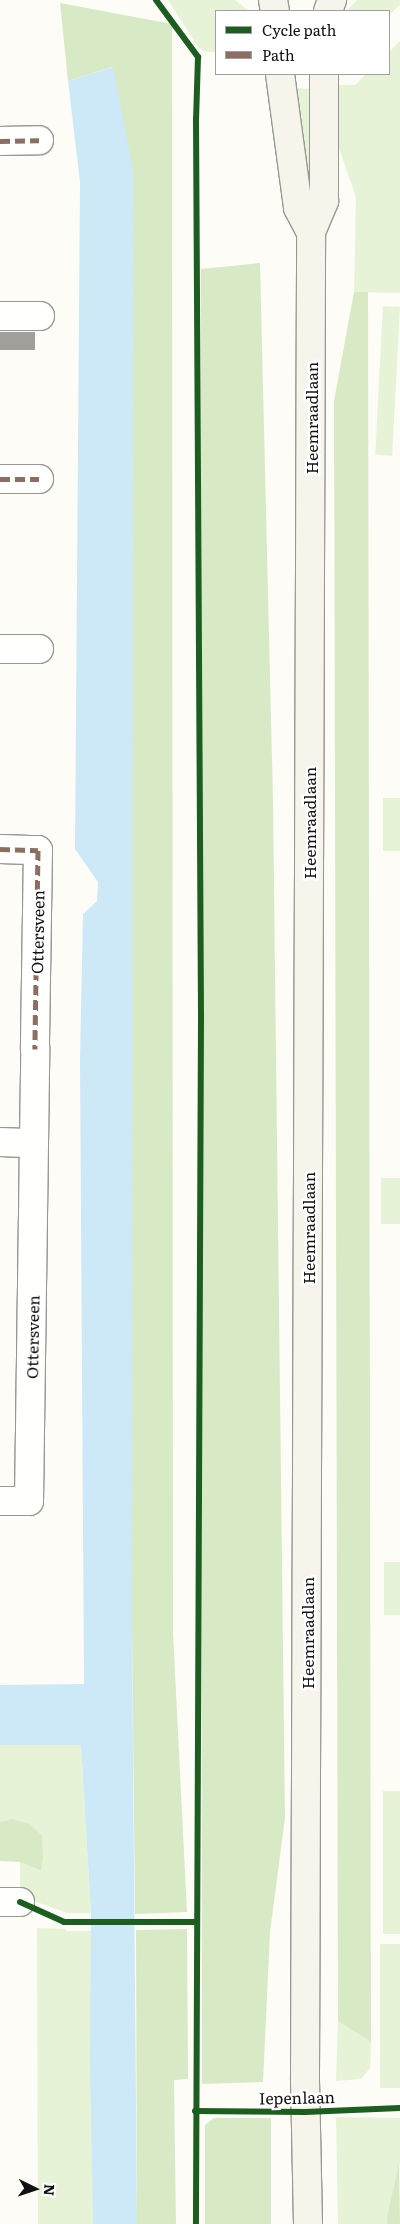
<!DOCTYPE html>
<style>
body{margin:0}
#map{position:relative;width:400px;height:2224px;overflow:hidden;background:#fdfcf7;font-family:Literata,serif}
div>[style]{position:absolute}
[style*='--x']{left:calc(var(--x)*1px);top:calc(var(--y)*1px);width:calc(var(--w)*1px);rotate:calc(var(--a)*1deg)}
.green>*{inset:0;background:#e7f3d7;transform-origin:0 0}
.forest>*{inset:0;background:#d8eac5}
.water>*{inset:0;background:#cde8f7}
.building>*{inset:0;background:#a19f9c;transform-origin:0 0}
.roads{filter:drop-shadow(1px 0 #979795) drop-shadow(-1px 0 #979795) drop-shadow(0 1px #979795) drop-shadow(0 -1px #979795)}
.pedestrian>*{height:28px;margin:-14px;padding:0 14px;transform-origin:14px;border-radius:14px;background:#fffffe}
.minor>*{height:28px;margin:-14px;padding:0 14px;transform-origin:14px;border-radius:14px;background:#fffffe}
.secondary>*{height:28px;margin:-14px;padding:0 14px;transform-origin:14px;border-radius:14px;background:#f6f4eb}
.quiet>*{height:5px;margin-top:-2.5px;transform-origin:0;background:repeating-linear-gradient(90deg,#8d6e63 0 10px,transparent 0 15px)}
.cycleway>*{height:6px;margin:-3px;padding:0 3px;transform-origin:3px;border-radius:3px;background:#1b5e20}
span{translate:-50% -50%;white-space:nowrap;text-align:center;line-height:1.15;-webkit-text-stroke:5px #fff;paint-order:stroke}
.street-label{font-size:16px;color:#111}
.legend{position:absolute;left:215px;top:10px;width:175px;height:65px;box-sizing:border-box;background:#fff;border:1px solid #a0a0a0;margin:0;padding:6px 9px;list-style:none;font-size:15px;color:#111}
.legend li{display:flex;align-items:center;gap:10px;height:25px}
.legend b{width:25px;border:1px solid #a0a0a0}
.north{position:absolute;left:10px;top:2164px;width:50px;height:50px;-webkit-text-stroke:4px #fff;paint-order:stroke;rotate:94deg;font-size:14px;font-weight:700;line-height:20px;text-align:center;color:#111}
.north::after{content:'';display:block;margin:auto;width:18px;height:22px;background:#111;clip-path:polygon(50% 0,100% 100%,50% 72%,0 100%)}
</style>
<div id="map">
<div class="green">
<div style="clip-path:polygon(168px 0,235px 0,249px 11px,216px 11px,216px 52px,205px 52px,198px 47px)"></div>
<div style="clip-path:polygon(357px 0,400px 0,400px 5px,389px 15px,389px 11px,346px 11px)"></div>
<div style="clip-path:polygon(400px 41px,400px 293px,354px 292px,356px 197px,333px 131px,334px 85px,355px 85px,366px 74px,389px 74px,389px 52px)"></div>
<div style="clip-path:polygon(293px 88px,312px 89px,312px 207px,309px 209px)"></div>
<div style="left:383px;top:306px;width:17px;height:149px;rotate:3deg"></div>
<div style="left:383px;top:798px;width:17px;height:53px"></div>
<div style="left:381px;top:1178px;width:19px;height:46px"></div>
<div style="left:384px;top:1562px;width:16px;height:53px"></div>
<div style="clip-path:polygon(0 1745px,81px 1745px,91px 1913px,67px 1913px,20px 1896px,20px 1862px,40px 1871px,11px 1819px,0 1822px)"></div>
<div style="left:383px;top:1791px;width:17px;height:143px"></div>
<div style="clip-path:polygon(37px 1928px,66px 1929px,66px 1931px,91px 1931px,93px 2224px,38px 2224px)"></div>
<div style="left:380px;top:1944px;width:20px;height:144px"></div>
<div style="clip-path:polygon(338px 2021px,371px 2042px,370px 2068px,361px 2079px,336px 2081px)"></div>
<div style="clip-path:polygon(336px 2117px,400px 2118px,400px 2164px,387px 2224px,338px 2224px)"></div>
</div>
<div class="forest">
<div style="clip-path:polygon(60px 3px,172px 24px,173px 1632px,187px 1912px,135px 1914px,132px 1632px,132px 474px,112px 67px,68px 81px)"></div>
<div style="clip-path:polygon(260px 263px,273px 800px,285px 1818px,270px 1932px,263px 2082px,202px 2084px,201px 269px)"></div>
<div style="clip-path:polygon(354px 292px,368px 292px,371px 2042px,338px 2021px,334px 401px)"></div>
<div style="clip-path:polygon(11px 1819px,30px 1824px,42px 1836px,43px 1858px,41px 1871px,20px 1862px,0 1861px,0 1822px)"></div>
<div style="clip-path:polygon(187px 1929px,188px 2079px,174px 2080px,176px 2224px,137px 2224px,136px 1930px)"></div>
<div style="clip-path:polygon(214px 2118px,271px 2118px,271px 2224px,205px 2224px,205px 2125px)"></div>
<div style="clip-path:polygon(399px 2164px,400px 2224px,387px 2224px,387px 2217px)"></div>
</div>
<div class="water">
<div style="clip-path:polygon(113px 67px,133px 170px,132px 1632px,137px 2224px,93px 2224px,90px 2062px,91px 1913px,81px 1745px,0 1745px,0 1685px,84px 1684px,80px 1059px,83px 914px,97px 901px,98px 882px,75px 849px,80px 182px,68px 81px)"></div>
</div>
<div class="building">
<div style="left:0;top:332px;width:35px;height:18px"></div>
</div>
<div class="roads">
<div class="pedestrian">
<div style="--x:0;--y:141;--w:39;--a:-1"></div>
<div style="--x:0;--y:479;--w:39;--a:0"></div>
<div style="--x:0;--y:849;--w:38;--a:2"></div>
<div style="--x:38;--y:850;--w:199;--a:90.9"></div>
</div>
<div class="minor">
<div style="--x:0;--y:316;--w:40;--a:0"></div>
<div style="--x:0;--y:649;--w:39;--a:0"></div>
<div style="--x:0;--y:1142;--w:34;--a:2"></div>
<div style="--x:0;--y:1501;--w:29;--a:0"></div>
<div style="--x:29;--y:1501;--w:452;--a:-89.2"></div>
<div style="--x:0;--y:1902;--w:20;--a:0"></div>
</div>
<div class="secondary">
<div style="--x:273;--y:0;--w:11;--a:80"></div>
<div style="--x:328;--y:11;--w:12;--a:-70"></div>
<div style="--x:280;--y:74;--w:135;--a:82.3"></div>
<div style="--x:298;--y:208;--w:27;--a:62"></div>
<div style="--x:308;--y:2224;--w:147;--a:-91.2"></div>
<div style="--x:305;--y:2077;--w:1845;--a:-89.81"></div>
<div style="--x:311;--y:232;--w:34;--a:-67"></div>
<div style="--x:324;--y:201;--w:127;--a:-90"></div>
</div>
</div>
<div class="quiet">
<div style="--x:0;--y:141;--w:39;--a:-1"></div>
<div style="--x:0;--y:479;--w:39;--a:0"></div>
<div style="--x:0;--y:849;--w:38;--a:2"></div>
<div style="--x:38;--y:850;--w:199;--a:90.9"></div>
</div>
<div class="cycleway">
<div style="--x:156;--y:0;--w:71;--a:53.6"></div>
<div style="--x:198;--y:57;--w:62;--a:91.8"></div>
<div style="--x:196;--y:119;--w:899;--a:89.68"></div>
<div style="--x:201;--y:1018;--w:1206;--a:90.24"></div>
<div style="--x:20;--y:1902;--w:48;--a:24.4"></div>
<div style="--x:64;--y:1922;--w:132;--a:0"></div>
<div style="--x:195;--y:2111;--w:110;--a:0.5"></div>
<div style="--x:305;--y:2112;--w:95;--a:-2.4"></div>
</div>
<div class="street-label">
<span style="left:311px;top:418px;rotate:-90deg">Heemraadlaan</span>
<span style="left:309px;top:823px;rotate:-90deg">Heemraadlaan</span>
<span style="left:37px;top:932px;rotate:-89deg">Ottersveen</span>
<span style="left:308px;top:1228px;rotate:-90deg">Heemraadlaan</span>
<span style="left:32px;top:1337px;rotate:-89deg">Ottersveen</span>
<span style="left:307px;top:1633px;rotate:-90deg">Heemraadlaan</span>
<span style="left:297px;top:2097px;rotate:-1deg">Iepenlaan</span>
</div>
<ul class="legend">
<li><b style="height:6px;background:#1b5e20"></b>Cycle path</li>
<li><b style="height:6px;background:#8d6e63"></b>Path</li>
</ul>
<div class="north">N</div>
</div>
